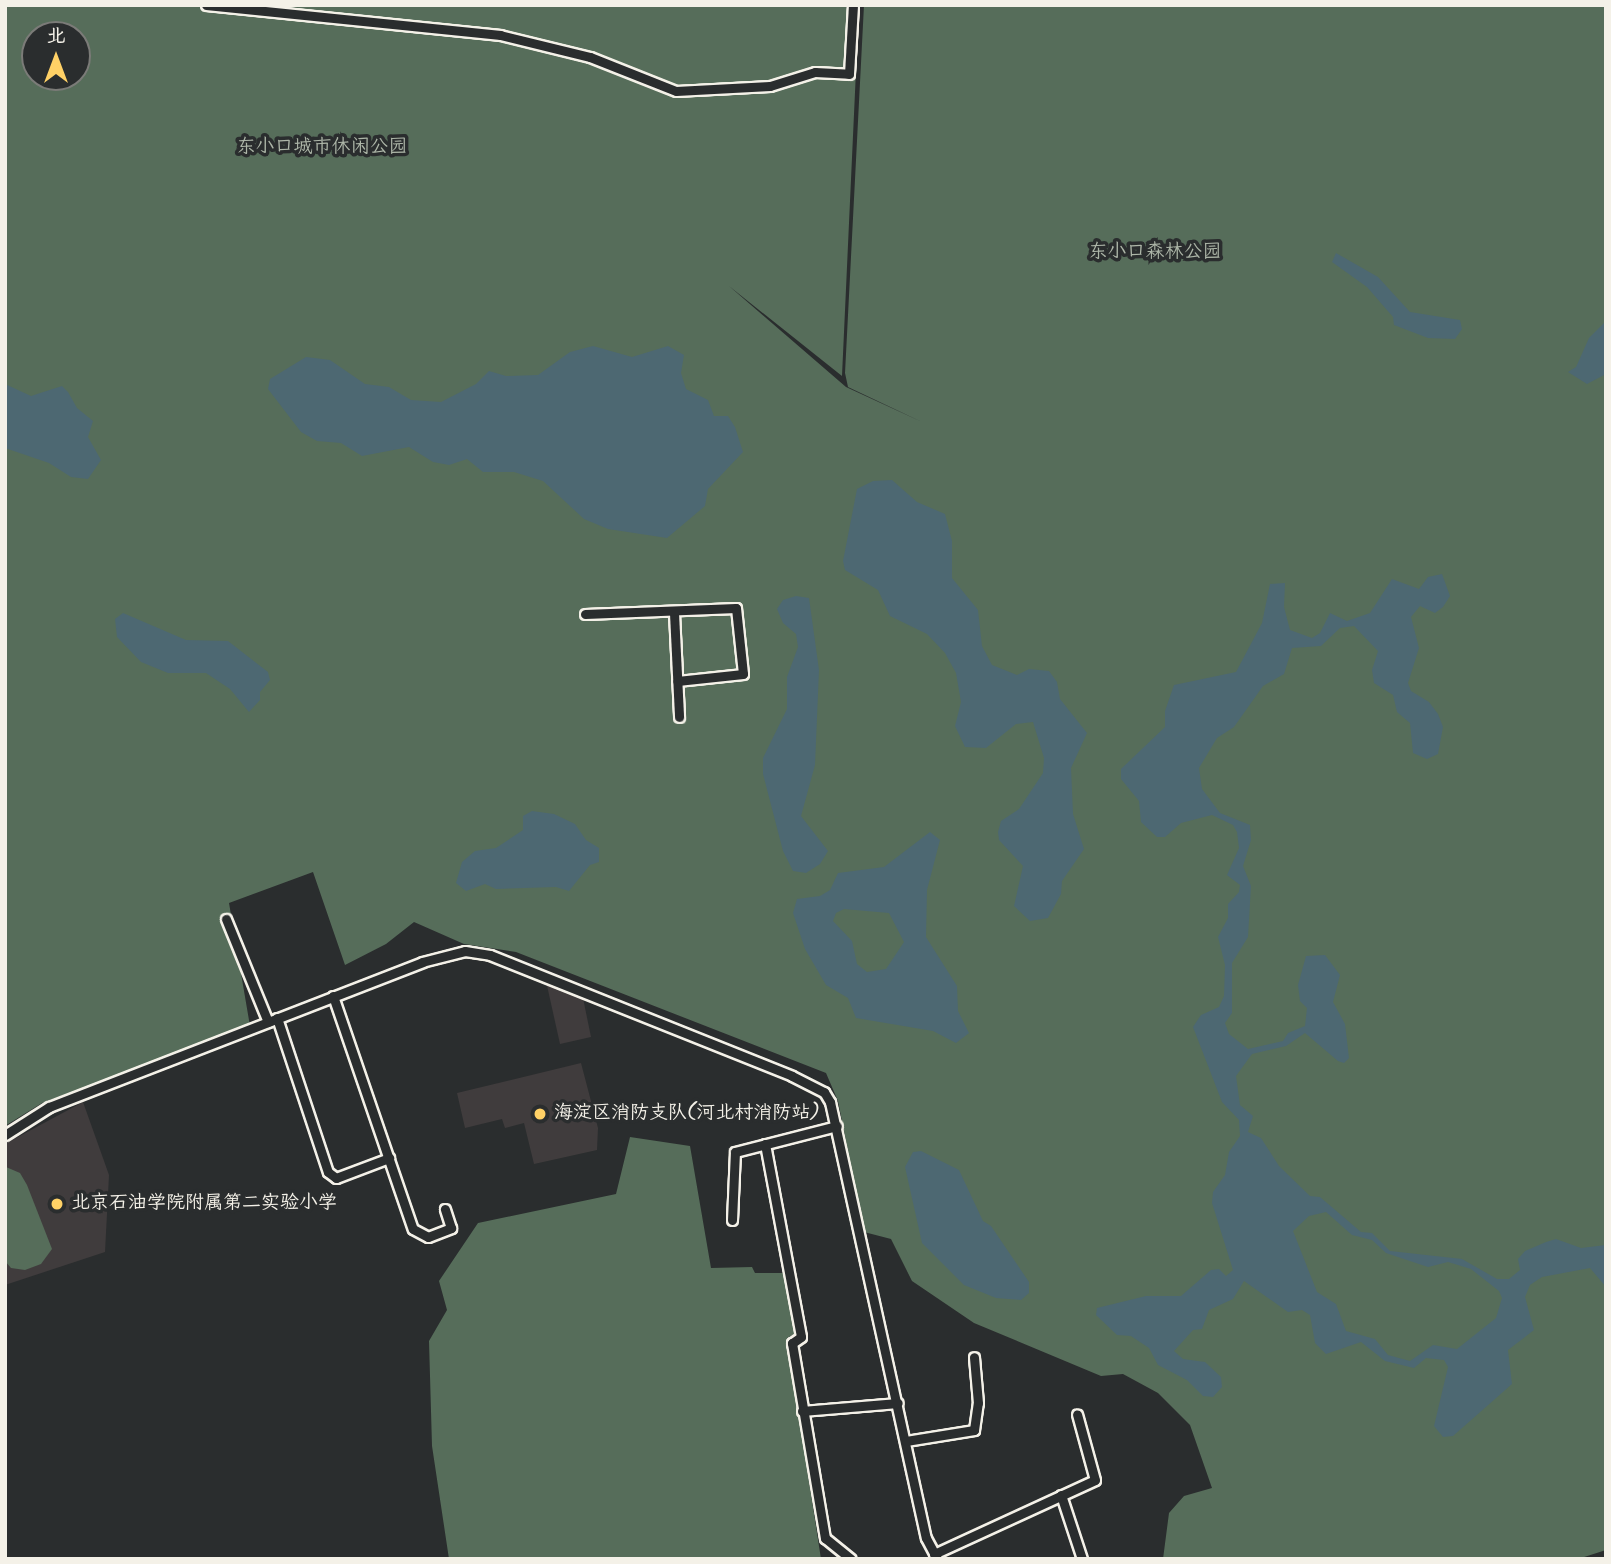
<!DOCTYPE html>
<meta charset="utf-8">
<style>
body{margin:0}
#map{position:relative;width:1611px;height:1564px;overflow:hidden;background:#2a2d2e;font-family:Kalam,"LXGW WenKai TC",sans-serif}
div>[style]{position:absolute}
[style*='--x']{left:calc(var(--x)*1px);top:calc(var(--y)*1px);width:calc(var(--w)*1px);rotate:calc(var(--a)*1deg)}
.built>*{inset:0;background:#403c3d}
.green>*{inset:0;background:#566d5a}
.water>*{inset:0;background:#4d6872}
.roads{filter:drop-shadow(2px 0 #f4f1e8) drop-shadow(-2px 0 #f4f1e8) drop-shadow(0 2px #f4f1e8) drop-shadow(0 -2px #f4f1e8)}
.street>*{height:9px;margin:-4.5px;padding:0 4.5px;transform-origin:4.5px;border-radius:4.5px;background:#2a2d2e}
.dots>*{width:19px;height:19px;translate:-50% -50%;box-sizing:border-box;border:4px solid #2a2d2e;border-radius:50%}
span{translate:-50% -50%;white-space:nowrap;text-align:center;line-height:1.15;-webkit-text-stroke:7px #2a2d2e;paint-order:stroke}
.park-label{font-size:19px;color:#adb6a8}
.poi-label{font-size:19px;color:#f4f1e8}
.left{translate:0 -50%;text-align:left}
.frame{position:absolute;inset:0;border:7px solid #f4f1e8;pointer-events:none}
.north{position:absolute;left:21px;top:21px;width:70px;height:70px;box-sizing:border-box;background:#2a2d2e;border:2px solid #7b7b78;border-radius:50%;rotate:0deg;font-size:19px;font-weight:700;line-height:28px;text-align:center;color:#f4f1e8}
.north::after{content:'';display:block;margin:auto;width:24px;height:32px;background:#ffd166;clip-path:polygon(50% 0,100% 100%,50% 72%,0 100%)}
</style>
<div id="map">
<div class="built">
<div style="clip-path:polygon(546px 981px,583px 998px,591px 1037px,560px 1044px)"></div>
<div style="clip-path:polygon(581px 1063px,598px 1128px,597px 1150px,534px 1164px,524px 1123px,505px 1128px,502px 1119px,465px 1128px,457px 1093px)"></div>
<div style="clip-path:polygon(83px 1102px,109px 1175px,105px 1252px,5px 1285px,5px 1144px)"></div>
</div>
<div class="green">
<div style="clip-path:polygon(evenodd,5px 5px,859px 5px,842px 376px,729px 286px,846px 387px,922px 422px,848px 387px,845px 373px,864px 5px,1606px 5px,1606px 1550px,1578px 1559px,1163px 1559px,1169px 1513px,1184px 1496px,1212px 1488px,1190px 1425px,1158px 1393px,1123px 1374px,1101px 1376px,974px 1323px,912px 1281px,891px 1239px,864px 1232px,838px 1101px,826px 1073px,516px 952px,464px 944px,414px 922px,386px 944px,345px 965px,313px 872px,229px 903px,250px 1026px,42px 1103px,5px 1126px,5px 5px,35px 35px,77px 35px,77px 77px,35px 77px,35px 35px)"></div>
<div style="clip-path:polygon(630px 1137px,690px 1146px,711px 1268px,752px 1267px,755px 1273px,783px 1273px,796px 1333px,787px 1338px,821px 1559px,449px 1559px,432px 1446px,429px 1341px,447px 1310px,439px 1281px,478px 1223px,616px 1194px)"></div>
<div style="clip-path:polygon(6px 1167px,20px 1173px,27px 1185px,52px 1249px,41px 1264px,25px 1270px,11px 1268px,5px 1261px)"></div>
</div>
<div class="water">
<div style="clip-path:polygon(1336px 253px,1378px 277px,1410px 312px,1460px 320px,1462px 329px,1455px 339px,1428px 338px,1394px 325px,1393px 317px,1367px 287px,1332px 262px)"></div>
<div style="clip-path:polygon(1606px 321px,1606px 374px,1587px 384px,1568px 372px,1576px 367px,1589px 338px)"></div>
<div style="clip-path:polygon(593px 346px,632px 357px,668px 346px,684px 355px,681px 373px,686px 389px,708px 400px,714px 416px,728px 416px,735px 427px,743px 452px,708px 489px,705px 506px,667px 538px,608px 529px,584px 519px,543px 481px,514px 472px,483px 472px,467px 459px,449px 465px,433px 462px,409px 447px,362px 456px,341px 443px,317px 441px,301px 432px,268px 389px,270px 379px,306px 357px,330px 360px,365px 384px,389px 387px,411px 400px,441px 402px,476px 384px,489px 371px,506px 376px,538px 375px,570px 352px)"></div>
<div style="clip-path:polygon(5px 384px,31px 396px,62px 386px,68px 392px,77px 408px,93px 421px,88px 437px,101px 460px,88px 479px,71px 477px,49px 463px,5px 448px)"></div>
<div style="clip-path:polygon(892px 480px,917px 502px,945px 514px,952px 541px,952px 578px,978px 610px,982px 646px,992px 665px,1017px 675px,1029px 669px,1049px 671px,1057px 682px,1060px 699px,1087px 733px,1071px 768px,1073px 814px,1084px 849px,1062px 881px,1061px 894px,1048px 918px,1030px 921px,1014px 906px,1023px 866px,999px 840px,998px 832px,1001px 821px,1019px 809px,1043px 773px,1044px 758px,1033px 722px,1016px 724px,986px 748px,965px 747px,955px 726px,961px 702px,956px 673px,945px 653px,927px 634px,890px 616px,878px 590px,845px 570px,843px 561px,857px 489px,873px 481px)"></div>
<div style="clip-path:polygon(evenodd,1442px 574px,1450px 596px,1443px 607px,1435px 613px,1420px 606px,1411px 617px,1419px 648px,1408px 683px,1411px 691px,1429px 702px,1438px 714px,1443px 727px,1438px 754px,1427px 759px,1413px 753px,1410px 723px,1397px 712px,1393px 695px,1374px 683px,1372px 670px,1378px 651px,1354px 626px,1340px 628px,1321px 646px,1292px 648px,1284px 674px,1263px 686px,1234px 727px,1217px 738px,1199px 768px,1202px 789px,1220px 813px,1250px 825px,1251px 840px,1243px 866px,1251px 886px,1248px 937px,1232px 963px,1232px 1013px,1225px 1023px,1229px 1034px,1248px 1049px,1283px 1041px,1288px 1033px,1305px 1026px,1307px 1008px,1300px 1001px,1298px 985px,1306px 956px,1325px 955px,1340px 975px,1333px 1002px,1345px 1024px,1349px 1058px,1344px 1063px,1338px 1061px,1305px 1033px,1286px 1046px,1252px 1054px,1236px 1076px,1240px 1105px,1253px 1116px,1248px 1132px,1261px 1138px,1279px 1166px,1310px 1196px,1320px 1197px,1361px 1232px,1372px 1233px,1390px 1251px,1462px 1259px,1497px 1279px,1509px 1279px,1520px 1270px,1518px 1259px,1525px 1251px,1546px 1242px,1556px 1239px,1581px 1248px,1606px 1245px,1606px 1287px,1590px 1268px,1542px 1277px,1530px 1285px,1525px 1297px,1534px 1330px,1508px 1350px,1512px 1384px,1453px 1436px,1443px 1437px,1434px 1426px,1448px 1367px,1444px 1360px,1426px 1358px,1414px 1368px,1385px 1361px,1361px 1342px,1326px 1354px,1315px 1343px,1310px 1315px,1302px 1310px,1288px 1312px,1244px 1281px,1233px 1299px,1209px 1310px,1202px 1329px,1193px 1330px,1174px 1351px,1183px 1359px,1205px 1362px,1221px 1377px,1222px 1387px,1213px 1397px,1203px 1396px,1187px 1380px,1158px 1365px,1149px 1348px,1131px 1336px,1117px 1335px,1096px 1315px,1097px 1308px,1146px 1296px,1181px 1296px,1211px 1270px,1219px 1269px,1226px 1276px,1233px 1270px,1212px 1203px,1213px 1192px,1225px 1175px,1229px 1152px,1240px 1136px,1239px 1120px,1222px 1102px,1193px 1027px,1201px 1015px,1219px 1007px,1224px 996px,1225px 965px,1218px 937px,1228px 918px,1228px 904px,1239px 892px,1240px 885px,1227px 875px,1239px 848px,1237px 832px,1233px 825px,1212px 815px,1181px 823px,1165px 837px,1157px 837px,1141px 822px,1139px 801px,1121px 779px,1121px 769px,1165px 727px,1165px 711px,1174px 685px,1236px 672px,1262px 623px,1270px 584px,1285px 583px,1284px 607px,1290px 630px,1312px 638px,1320px 633px,1330px 613px,1347px 621px,1370px 613px,1392px 579px,1419px 589px,1428px 577px,1442px 574px,1326px 1212px,1352px 1235px,1372px 1240px,1386px 1253px,1428px 1267px,1448px 1262px,1471px 1269px,1499px 1291px,1502px 1298px,1496px 1318px,1457px 1349px,1433px 1345px,1410px 1361px,1388px 1355px,1375px 1339px,1346px 1331px,1336px 1304px,1317px 1292px,1293px 1231px,1309px 1216px,1326px 1212px)"></div>
<div style="clip-path:polygon(796px 596px,809px 598px,819px 670px,815px 765px,801px 816px,828px 851px,820px 864px,806px 873px,793px 871px,783px 851px,763px 774px,763px 758px,787px 709px,787px 677px,798px 647px,796px 634px,783px 623px,777px 609px,783px 600px)"></div>
<div style="clip-path:polygon(123px 613px,186px 640px,228px 641px,268px 672px,270px 680px,260px 692px,260px 700px,249px 712px,230px 689px,206px 673px,168px 673px,141px 662px,117px 637px,115px 619px)"></div>
<div style="clip-path:polygon(532px 811px,554px 814px,575px 824px,586px 840px,599px 848px,599px 862px,590px 865px,569px 891px,556px 887px,496px 889px,485px 884px,466px 891px,456px 883px,462px 862px,475px 851px,496px 848px,523px 830px,523px 816px)"></div>
<div style="clip-path:polygon(evenodd,930px 832px,940px 840px,927px 890px,926px 937px,957px 986px,958px 1011px,969px 1033px,956px 1043px,933px 1031px,856px 1018px,848px 998px,826px 985px,805px 949px,793px 913px,797px 899px,820px 896px,830px 890px,838px 873px,884px 867px,930px 832px,844px 909px,889px 913px,904px 942px,886px 969px,867px 972px,857px 964px,852px 941px,833px 921px,836px 913px,844px 909px)"></div>
<div style="clip-path:polygon(921px 1151px,959px 1170px,983px 1221px,991px 1226px,1029px 1282px,1029px 1293px,1021px 1300px,996px 1298px,964px 1285px,922px 1243px,905px 1167px,913px 1152px)"></div>
</div>
<div class="roads">
<div class="street">
<div style="--x:206;--y:5;--w:296;--a:5.8"></div>
<div style="--x:500;--y:35;--w:93;--a:13.7"></div>
<div style="--x:590;--y:57;--w:92;--a:21.6"></div>
<div style="--x:676;--y:91;--w:94;--a:-3"></div>
<div style="--x:770;--y:86;--w:47;--a:-17.3"></div>
<div style="--x:815;--y:72;--w:34;--a:3"></div>
<div style="--x:849;--y:74;--w:69;--a:-86.7"></div>
<div style="--x:674;--y:613;--w:104;--a:87.2"></div>
<div style="--x:585;--y:614;--w:151;--a:-2.3"></div>
<div style="--x:736;--y:608;--w:66;--a:83.9"></div>
<div style="--x:743;--y:674;--w:66;--a:173.9"></div>
<div style="--x:226;--y:919;--w:111;--a:67.8"></div>
<div style="--x:333;--y:996;--w:246;--a:71.1"></div>
<div style="--x:413;--y:1229;--w:17;--a:28"></div>
<div style="--x:428;--y:1237;--w:25;--a:-21"></div>
<div style="--x:451;--y:1228;--w:20;--a:-108"></div>
<div style="--x:277;--y:1018;--w:162;--a:71.7"></div>
<div style="--x:328;--y:1172;--w:10;--a:37"></div>
<div style="--x:336;--y:1178;--w:57;--a:-20.7"></div>
<div style="--x:5;--y:1135;--w:52;--a:-32.5"></div>
<div style="--x:49;--y:1107;--w:400;--a:-21.2"></div>
<div style="--x:422;--y:962;--w:44;--a:-14.3"></div>
<div style="--x:465;--y:951;--w:25;--a:9"></div>
<div style="--x:490;--y:955;--w:325;--a:21.8"></div>
<div style="--x:792;--y:1076;--w:36;--a:27"></div>
<div style="--x:824;--y:1092;--w:12;--a:59"></div>
<div style="--x:830;--y:1102;--w:446;--a:77.6"></div>
<div style="--x:926;--y:1538;--w:24;--a:62"></div>
<div style="--x:765;--y:1144;--w:196;--a:79.4"></div>
<div style="--x:801;--y:1337;--w:11;--a:146"></div>
<div style="--x:792;--y:1343;--w:198;--a:80.4"></div>
<div style="--x:825;--y:1538;--w:33;--a:39"></div>
<div style="--x:732;--y:1220;--w:68;--a:-87.5"></div>
<div style="--x:735;--y:1152;--w:105;--a:-14.3"></div>
<div style="--x:802;--y:1411;--w:96;--a:-4.8"></div>
<div style="--x:906;--y:1441;--w:69;--a:-9.2"></div>
<div style="--x:974;--y:1430;--w:27;--a:-82"></div>
<div style="--x:978;--y:1403;--w:46;--a:-95"></div>
<div style="--x:1061;--y:1495;--w:67;--a:71.8"></div>
<div style="--x:934;--y:1554;--w:177;--a:-24.7"></div>
<div style="--x:1095;--y:1480;--w:68;--a:-105.3"></div>
</div>
</div>
<div class="dots">
<div style="left:540px;top:1114px;background:#ffd166"></div>
<div style="left:57px;top:1204px;background:#ffd166"></div>
</div>
<div class="park-label">
<span style="left:322px;top:148px">东小口城市休闲公园</span>
<span style="left:1155px;top:253px">东小口森林公园</span>
</div>
<div class="poi-label">
<span class="left" style="left:554px;top:1114px">海淀区消防支队(河北村消防站)</span>
<span class="left" style="left:71px;top:1204px">北京石油学院附属第二实验小学</span>
</div>
<div class="frame"></div>
<div class="north">北</div>
</div>
